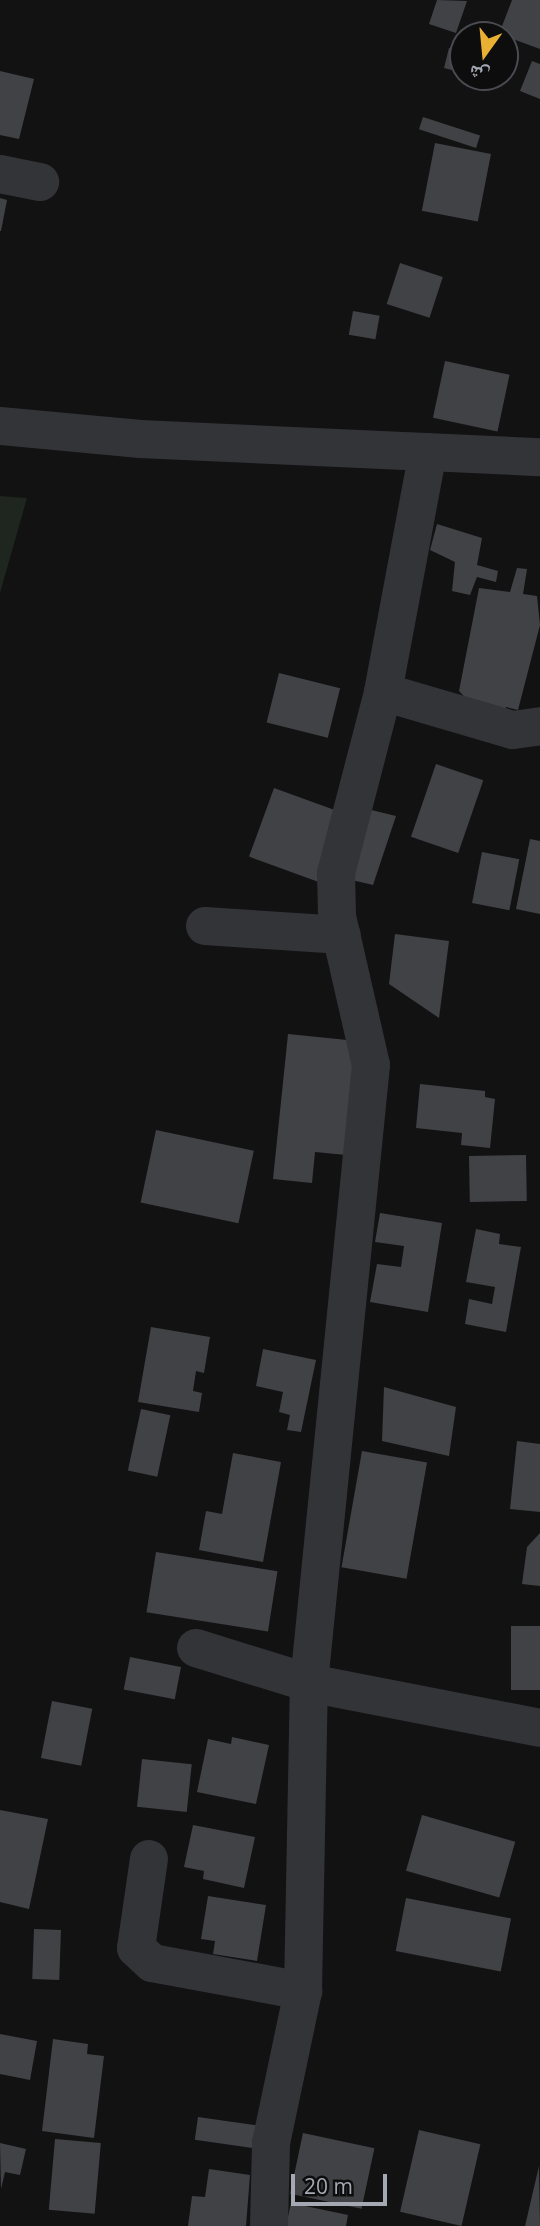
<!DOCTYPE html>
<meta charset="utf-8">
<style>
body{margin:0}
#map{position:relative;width:540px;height:2226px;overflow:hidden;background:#121213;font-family:"Open Sans","Noto Naskh Arabic",sans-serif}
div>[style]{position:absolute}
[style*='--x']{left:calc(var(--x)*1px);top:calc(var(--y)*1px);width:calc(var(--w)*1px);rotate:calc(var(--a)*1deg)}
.green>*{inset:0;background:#1e261f}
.building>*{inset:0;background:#414246;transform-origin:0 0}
.minor>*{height:38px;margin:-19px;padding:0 19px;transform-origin:19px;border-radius:19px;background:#333438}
span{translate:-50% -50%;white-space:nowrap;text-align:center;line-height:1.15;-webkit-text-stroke:5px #0d0d0e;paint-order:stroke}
.north{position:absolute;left:449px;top:21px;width:70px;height:70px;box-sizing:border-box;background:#0d0d0e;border:2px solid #494b50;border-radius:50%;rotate:195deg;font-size:19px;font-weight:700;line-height:28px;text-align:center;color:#a4a8b3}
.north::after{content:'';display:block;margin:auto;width:24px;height:32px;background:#eab034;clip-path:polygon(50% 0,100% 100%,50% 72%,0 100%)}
.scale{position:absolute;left:291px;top:2174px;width:96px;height:32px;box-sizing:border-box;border:4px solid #a4a8b3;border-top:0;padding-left:9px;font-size:21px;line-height:24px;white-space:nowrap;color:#a4a8b3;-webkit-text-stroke:5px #0d0d0e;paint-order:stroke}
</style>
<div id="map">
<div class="green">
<div style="clip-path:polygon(0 496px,27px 498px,0 593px)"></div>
</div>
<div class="building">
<div style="clip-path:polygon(437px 0,467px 1px,456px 33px,429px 24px)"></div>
<div style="clip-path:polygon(512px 0,540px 0,540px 49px,499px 34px)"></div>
<div style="clip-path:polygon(449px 48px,463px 51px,463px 73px,444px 68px)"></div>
<div style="clip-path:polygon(532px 61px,540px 64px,540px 99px,520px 91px)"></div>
<div style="clip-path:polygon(0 71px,34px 79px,19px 139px,0 135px)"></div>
<div style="left:423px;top:117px;width:60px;height:13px;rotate:18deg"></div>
<div style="left:435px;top:143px;width:57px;height:69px;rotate:11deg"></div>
<div style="clip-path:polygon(0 198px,7px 200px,1px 231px,0 231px)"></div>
<div style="left:400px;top:263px;width:45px;height:43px;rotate:18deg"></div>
<div style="left:353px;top:311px;width:27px;height:24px;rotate:10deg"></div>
<div style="left:445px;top:361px;width:66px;height:58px;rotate:12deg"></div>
<div style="clip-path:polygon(437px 524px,482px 538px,477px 565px,498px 571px,496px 582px,477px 577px,470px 595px,452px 591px,455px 562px,430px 550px)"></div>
<div style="clip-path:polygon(517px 568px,527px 569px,523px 594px,537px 596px,540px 625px,518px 710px,506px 707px,502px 717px,476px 709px,459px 691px,479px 588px,510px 592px)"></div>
<div style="left:279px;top:673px;width:63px;height:51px;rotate:14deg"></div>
<div style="left:436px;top:764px;width:50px;height:77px;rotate:19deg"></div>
<div style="left:274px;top:788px;width:77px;height:73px;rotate:20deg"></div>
<div style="clip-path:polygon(355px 806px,396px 816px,373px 885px,339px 877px)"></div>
<div style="clip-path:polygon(530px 839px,540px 841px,540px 914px,516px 909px)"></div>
<div style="left:482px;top:852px;width:38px;height:52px;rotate:11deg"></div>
<div style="clip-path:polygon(395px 934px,449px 941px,439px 1018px,389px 984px)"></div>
<div style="clip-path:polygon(288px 1034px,357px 1041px,346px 1155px,315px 1152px,312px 1183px,273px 1179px)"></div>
<div style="clip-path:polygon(420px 1084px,485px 1091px,485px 1097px,495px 1099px,490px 1148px,461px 1145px,462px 1133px,416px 1128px)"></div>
<div style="left:156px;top:1130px;width:100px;height:74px;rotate:12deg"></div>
<div style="left:526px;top:1155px;width:46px;height:57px;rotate:89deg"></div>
<div style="clip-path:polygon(380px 1213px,442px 1223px,428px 1312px,370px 1302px,377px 1264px,401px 1267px,404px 1246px,375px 1242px)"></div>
<div style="clip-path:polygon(476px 1229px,500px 1234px,499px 1244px,521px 1247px,506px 1332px,465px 1324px,469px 1299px,492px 1304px,495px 1287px,466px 1282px)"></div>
<div style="clip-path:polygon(151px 1327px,210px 1337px,204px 1373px,196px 1371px,193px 1391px,202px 1393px,199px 1412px,138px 1402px)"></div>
<div style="clip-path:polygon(263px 1349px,316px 1360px,301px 1432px,287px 1430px,290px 1415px,279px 1412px,283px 1392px,256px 1386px)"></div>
<div style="clip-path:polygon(384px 1387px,456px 1407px,449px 1456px,382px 1441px)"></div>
<div style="left:141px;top:1409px;width:30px;height:63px;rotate:12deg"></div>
<div style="clip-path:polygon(517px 1441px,540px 1444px,540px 1512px,510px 1509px)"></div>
<div style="left:362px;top:1451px;width:66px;height:118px;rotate:10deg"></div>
<div style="clip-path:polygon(233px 1453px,281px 1462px,263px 1562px,199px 1550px,206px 1511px,222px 1514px)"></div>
<div style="clip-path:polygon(540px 1533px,540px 1586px,522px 1584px,527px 1547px)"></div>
<div style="left:156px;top:1552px;width:123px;height:61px;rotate:9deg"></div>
<div style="left:511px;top:1626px;width:29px;height:64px"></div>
<div style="left:130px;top:1657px;width:52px;height:33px;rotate:11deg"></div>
<div style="left:52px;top:1701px;width:41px;height:58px;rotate:11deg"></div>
<div style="clip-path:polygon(232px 1737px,269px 1745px,256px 1804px,197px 1792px,208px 1739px,231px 1744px)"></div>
<div style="left:142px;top:1759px;width:50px;height:48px;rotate:6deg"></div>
<div style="clip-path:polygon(0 1810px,48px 1819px,29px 1909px,0 1902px)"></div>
<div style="left:422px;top:1815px;width:97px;height:58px;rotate:16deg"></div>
<div style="clip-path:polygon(193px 1825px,255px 1837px,244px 1888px,203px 1879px,204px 1871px,184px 1867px)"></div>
<div style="clip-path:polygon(208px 1896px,266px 1905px,257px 1961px,213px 1954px,215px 1941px,201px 1939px)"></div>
<div style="left:406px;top:1898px;width:107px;height:54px;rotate:11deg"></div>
<div style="left:34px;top:1929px;width:27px;height:50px;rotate:2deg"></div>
<div style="clip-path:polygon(0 2034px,37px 2041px,30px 2080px,0 2074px)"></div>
<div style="clip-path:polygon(53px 2039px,88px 2044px,87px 2054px,104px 2056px,94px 2138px,42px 2131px)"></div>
<div style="left:198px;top:2117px;width:63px;height:23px;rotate:8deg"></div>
<div style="left:419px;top:2130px;width:63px;height:84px;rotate:13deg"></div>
<div style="left:303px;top:2133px;width:73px;height:62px;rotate:12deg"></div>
<div style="left:55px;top:2139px;width:46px;height:71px;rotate:5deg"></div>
<div style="clip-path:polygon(0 2143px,26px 2149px,20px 2175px,5px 2172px,1px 2189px)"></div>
<div style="clip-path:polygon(539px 2166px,540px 2226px,525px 2226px)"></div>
<div style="clip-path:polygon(209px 2169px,250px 2175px,246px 2226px,188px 2226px,192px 2196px,205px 2197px)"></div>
<div style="clip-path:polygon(291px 2203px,348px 2215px,346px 2226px,286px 2226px)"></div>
</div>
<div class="minor">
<div style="--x:0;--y:174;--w:41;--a:11.3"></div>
<div style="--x:0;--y:426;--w:141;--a:5.3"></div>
<div style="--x:140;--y:439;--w:400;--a:2.6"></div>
<div style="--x:383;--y:692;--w:135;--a:16.3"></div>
<div style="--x:513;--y:730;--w:27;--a:-8"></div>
<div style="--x:205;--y:926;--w:137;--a:3.8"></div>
<div style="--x:196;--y:1648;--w:118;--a:17.2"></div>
<div style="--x:309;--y:1683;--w:235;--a:11"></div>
<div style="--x:149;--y:1859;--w:90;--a:98.3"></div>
<div style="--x:136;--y:1948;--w:22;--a:43"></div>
<div style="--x:152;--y:1963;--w:154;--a:10.5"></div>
<div style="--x:269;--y:2226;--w:83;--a:-88.6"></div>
<div style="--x:271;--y:2143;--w:155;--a:-78.1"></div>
<div style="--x:303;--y:1991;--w:308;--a:-88.9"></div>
<div style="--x:309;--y:1683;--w:621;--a:-84.27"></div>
<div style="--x:371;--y:1065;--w:153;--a:-102.9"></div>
<div style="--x:337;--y:916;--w:43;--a:-91.3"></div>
<div style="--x:336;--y:873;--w:187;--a:-75.4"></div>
<div style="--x:383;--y:692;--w:244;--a:-79.4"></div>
</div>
<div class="north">ش</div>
<div class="scale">20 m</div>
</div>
